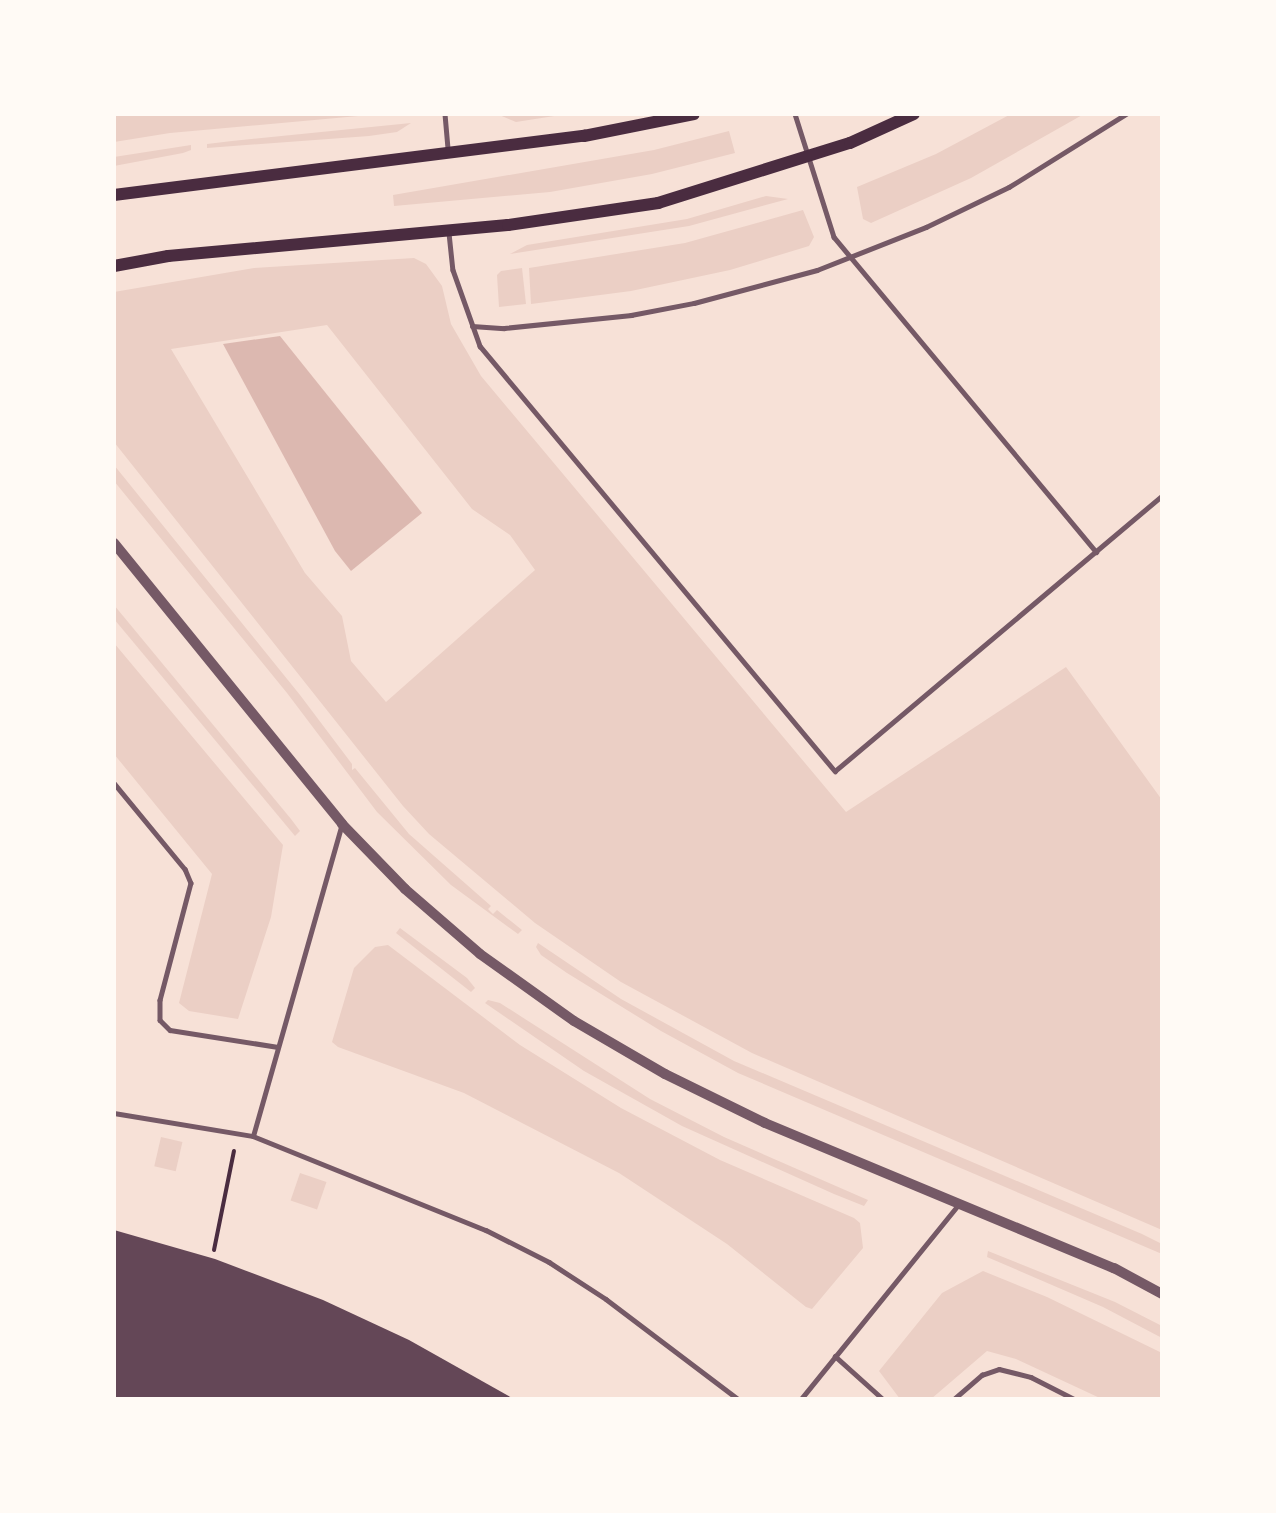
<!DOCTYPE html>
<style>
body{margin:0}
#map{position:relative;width:1276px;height:1513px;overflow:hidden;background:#f7e1d7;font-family:Bitter,serif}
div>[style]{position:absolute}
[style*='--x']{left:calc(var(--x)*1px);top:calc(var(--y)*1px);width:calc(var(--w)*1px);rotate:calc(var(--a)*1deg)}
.green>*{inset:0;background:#ebcfc5;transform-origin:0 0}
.water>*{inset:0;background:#dcb8b0}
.building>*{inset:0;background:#644757}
.path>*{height:4px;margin:-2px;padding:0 2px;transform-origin:2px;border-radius:2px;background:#4a2c40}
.service>*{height:4.5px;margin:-2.25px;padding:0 2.25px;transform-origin:2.25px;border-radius:2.25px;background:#755966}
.tertiary>*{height:10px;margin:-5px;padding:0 5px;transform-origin:5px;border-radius:5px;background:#755966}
.secondary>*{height:12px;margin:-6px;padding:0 6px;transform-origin:6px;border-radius:6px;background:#4a2c40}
span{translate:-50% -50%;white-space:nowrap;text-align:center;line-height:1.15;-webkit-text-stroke:4.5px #fffaf5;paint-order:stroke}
.frame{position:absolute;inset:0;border:116px solid #fffaf5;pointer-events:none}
</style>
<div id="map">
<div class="green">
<div style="clip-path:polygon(114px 114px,380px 114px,170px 133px,114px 142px)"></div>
<div style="clip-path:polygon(497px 114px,567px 114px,516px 122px)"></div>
<div style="clip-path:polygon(1011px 114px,1084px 114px,971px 178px,871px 223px,863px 219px,857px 187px,936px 154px)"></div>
<div style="clip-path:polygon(411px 123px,397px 132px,369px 136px,207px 148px,207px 144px,232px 141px)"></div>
<div style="clip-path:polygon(729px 131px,735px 153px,652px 174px,550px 192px,394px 206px,393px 195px,654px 150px)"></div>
<div style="clip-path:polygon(191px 145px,191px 150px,183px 153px,114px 166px,114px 157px)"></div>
<div style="clip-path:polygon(766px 196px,788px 199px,689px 226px,510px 254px,527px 245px,687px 219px)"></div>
<div style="clip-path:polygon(803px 210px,814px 237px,809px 246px,730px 270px,631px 291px,531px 304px,529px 268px,685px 243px)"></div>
<div style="clip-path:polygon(evenodd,414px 258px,426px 264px,442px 286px,451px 324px,481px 376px,846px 812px,1066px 667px,1162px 800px,1162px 1230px,752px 1053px,621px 982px,535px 923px,429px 834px,403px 806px,114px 442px,114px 292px,254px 268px,414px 258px,327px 325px,472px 509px,510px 535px,535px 570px,386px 702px,351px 661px,342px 616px,305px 573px,171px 349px,327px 325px)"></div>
<div style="clip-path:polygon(522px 268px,526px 304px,499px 307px,497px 275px,501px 271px)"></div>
<div style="clip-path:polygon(114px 465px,300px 695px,352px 764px,352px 770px,355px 768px,409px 834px,491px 906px,488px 909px,493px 914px,497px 910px,522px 930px,518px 934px,451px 885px,377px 812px,287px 693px,114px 481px)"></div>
<div style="clip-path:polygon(114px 605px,291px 819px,300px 831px,295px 836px,114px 619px)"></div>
<div style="clip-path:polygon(114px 643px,283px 845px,271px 917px,238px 1019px,189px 1011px,179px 1003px,212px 874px,114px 754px)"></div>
<div style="clip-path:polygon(400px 928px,467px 978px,475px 988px,471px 992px,396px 933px)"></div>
<div style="clip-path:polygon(538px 943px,621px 999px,734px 1061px,1142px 1234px,1162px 1244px,1162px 1254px,738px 1073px,661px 1031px,567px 973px,541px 955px,536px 947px)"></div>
<div style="clip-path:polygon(388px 945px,520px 1045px,621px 1108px,720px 1160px,854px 1218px,860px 1223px,863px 1248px,812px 1309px,806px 1307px,727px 1244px,619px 1173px,464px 1093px,338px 1047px,332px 1042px,354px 968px,375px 947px)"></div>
<div style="clip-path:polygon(488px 1000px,500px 1003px,650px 1099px,724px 1137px,868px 1200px,864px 1206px,834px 1194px,682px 1126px,584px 1071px,485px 1003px)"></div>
<div style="left:161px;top:1137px;width:22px;height:30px;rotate:13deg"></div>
<div style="left:300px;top:1173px;width:28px;height:29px;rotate:19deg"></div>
<div style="clip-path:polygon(988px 1251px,1115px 1302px,1162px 1326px,1162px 1338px,1103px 1307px,987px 1257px)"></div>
<div style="clip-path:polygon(983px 1271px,1047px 1297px,1162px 1353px,1162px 1399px,1102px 1399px,1016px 1359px,987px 1351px,931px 1399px,900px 1399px,879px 1371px,942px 1293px)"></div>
</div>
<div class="water">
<div style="clip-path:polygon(280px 336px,422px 513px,351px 571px,335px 551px,223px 344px)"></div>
</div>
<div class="building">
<div style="clip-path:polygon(114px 1230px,215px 1259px,323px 1300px,409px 1340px,514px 1399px,114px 1399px)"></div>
</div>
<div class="path">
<div style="--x:214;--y:1250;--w:101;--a:-78.6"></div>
</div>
<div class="service">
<div style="--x:445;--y:114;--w:37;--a:85"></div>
<div style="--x:795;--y:114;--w:129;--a:72.4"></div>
<div style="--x:834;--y:237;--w:410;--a:50.2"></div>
<div style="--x:449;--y:233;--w:37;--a:84"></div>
<div style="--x:453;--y:270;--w:81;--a:70.4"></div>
<div style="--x:480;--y:346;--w:554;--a:50.13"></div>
<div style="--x:835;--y:771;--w:427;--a:-40.1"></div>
<div style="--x:472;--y:326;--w:32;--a:4"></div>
<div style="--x:504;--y:328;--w:128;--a:-5.8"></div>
<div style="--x:631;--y:315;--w:64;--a:-10.8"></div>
<div style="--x:694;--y:303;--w:127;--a:-15"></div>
<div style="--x:817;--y:270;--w:117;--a:-21.5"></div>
<div style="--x:926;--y:227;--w:92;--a:-25.7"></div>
<div style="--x:1009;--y:187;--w:138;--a:-32"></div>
<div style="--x:114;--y:783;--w:112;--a:50.5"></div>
<div style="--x:185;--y:869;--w:15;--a:67"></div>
<div style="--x:191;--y:883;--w:121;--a:104.8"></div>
<div style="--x:160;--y:1000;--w:20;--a:90"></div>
<div style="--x:160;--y:1020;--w:14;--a:45"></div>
<div style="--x:170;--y:1030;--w:109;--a:8.9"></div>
<div style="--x:114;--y:1113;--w:141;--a:9.4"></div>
<div style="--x:253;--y:1136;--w:251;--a:22"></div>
<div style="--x:486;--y:1230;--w:71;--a:26.9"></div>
<div style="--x:549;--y:1262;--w:68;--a:33"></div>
<div style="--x:606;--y:1299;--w:166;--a:37.1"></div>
<div style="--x:253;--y:1136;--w:324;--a:-74.1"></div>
<div style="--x:835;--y:1356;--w:64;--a:41.9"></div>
<div style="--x:801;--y:1399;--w:250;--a:-51"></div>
<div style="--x:954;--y:1399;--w:37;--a:-41"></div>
<div style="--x:982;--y:1375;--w:18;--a:-19"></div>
<div style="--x:999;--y:1369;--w:33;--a:14"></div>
<div style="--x:1031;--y:1377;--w:48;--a:27.1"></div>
</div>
<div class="tertiary">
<div style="--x:114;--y:543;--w:362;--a:50.9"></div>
<div style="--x:342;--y:824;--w:91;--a:45.9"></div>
<div style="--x:405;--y:889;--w:99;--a:40.9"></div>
<div style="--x:480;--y:954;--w:115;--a:35.5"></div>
<div style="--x:574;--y:1021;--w:105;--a:30.2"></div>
<div style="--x:665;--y:1074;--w:111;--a:26.1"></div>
<div style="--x:765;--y:1123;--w:378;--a:22.6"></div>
<div style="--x:1114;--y:1268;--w:55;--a:28.4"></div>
</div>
<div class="secondary">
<div style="--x:114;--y:195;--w:474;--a:-7.2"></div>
<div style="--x:584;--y:136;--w:112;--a:-11.3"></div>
<div style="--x:114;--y:266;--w:55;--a:-10.5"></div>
<div style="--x:168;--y:256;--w:341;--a:-5.2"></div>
<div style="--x:508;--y:225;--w:152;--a:-8.3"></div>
<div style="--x:658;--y:203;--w:201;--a:-17.4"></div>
<div style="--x:850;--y:143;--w:70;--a:-24.4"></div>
</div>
<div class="frame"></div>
</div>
